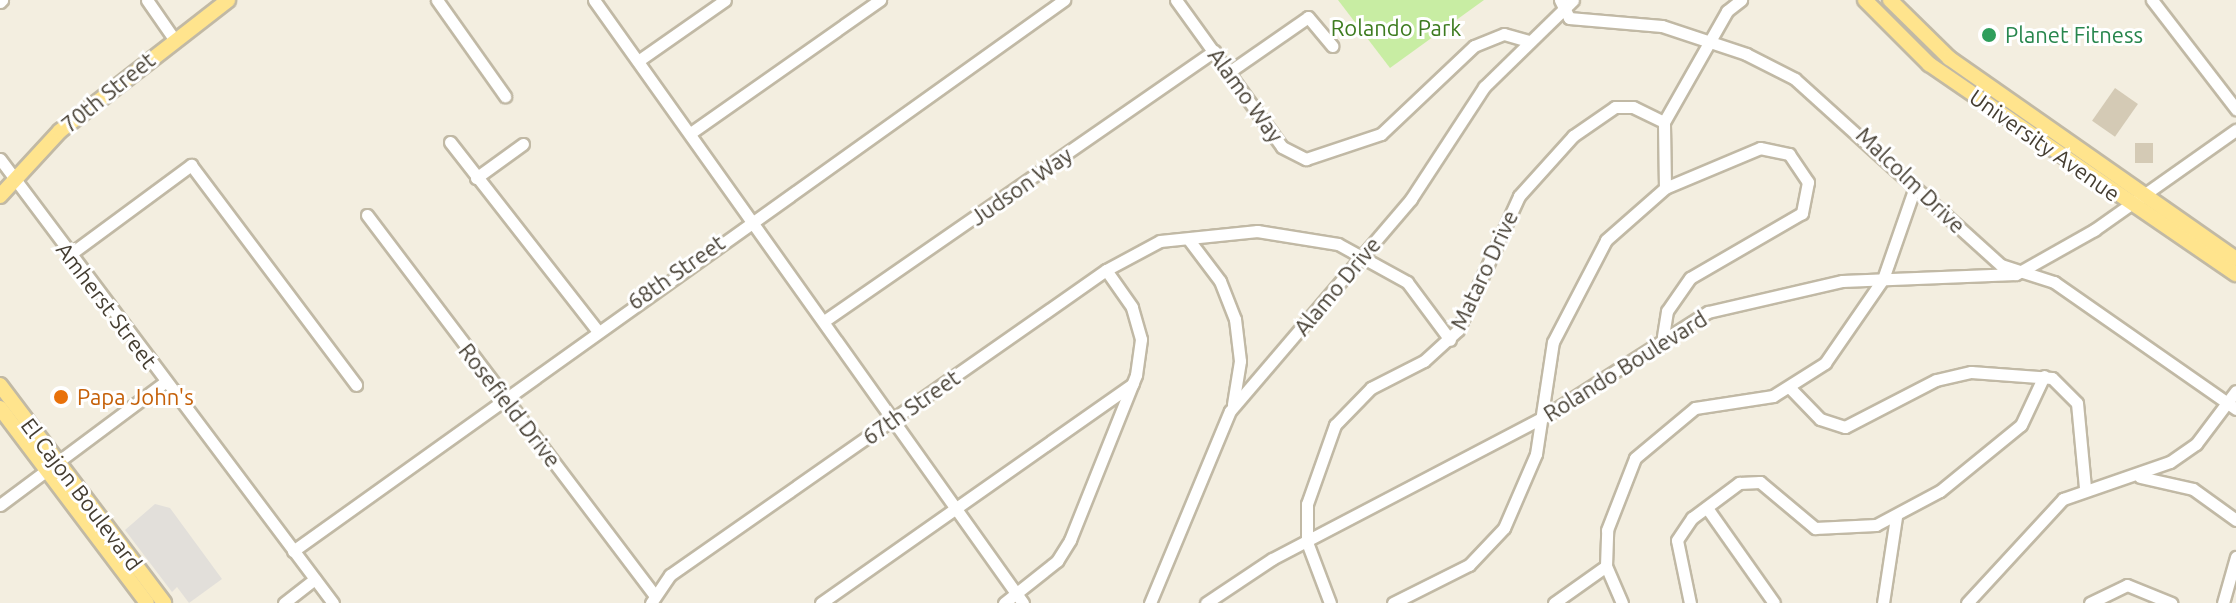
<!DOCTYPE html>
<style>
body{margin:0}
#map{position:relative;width:2236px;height:603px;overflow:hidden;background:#f3eee0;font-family:Ubuntu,sans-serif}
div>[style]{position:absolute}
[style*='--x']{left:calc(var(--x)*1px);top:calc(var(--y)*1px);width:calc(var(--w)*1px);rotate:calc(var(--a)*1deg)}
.green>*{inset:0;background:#c8eda3}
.parking>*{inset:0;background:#e2dfda}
.building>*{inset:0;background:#d4cab5;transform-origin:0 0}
.roads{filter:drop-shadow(2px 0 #c1b9a5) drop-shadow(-2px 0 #c1b9a5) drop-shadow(0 2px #c1b9a5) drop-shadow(0 -2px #c1b9a5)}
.minor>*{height:11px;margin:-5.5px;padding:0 5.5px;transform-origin:5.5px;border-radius:5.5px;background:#fff}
.major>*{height:14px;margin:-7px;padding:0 7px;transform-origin:7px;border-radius:7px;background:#ffe48d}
.dots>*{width:22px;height:22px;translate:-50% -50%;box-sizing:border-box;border:4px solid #fff;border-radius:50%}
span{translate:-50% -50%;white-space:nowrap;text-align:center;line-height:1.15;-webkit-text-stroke:6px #fff;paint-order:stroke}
.park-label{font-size:22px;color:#3d7b1f}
.leisure-label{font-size:22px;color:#27864d}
.left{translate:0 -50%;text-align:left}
.street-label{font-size:22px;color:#443d31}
.food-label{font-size:22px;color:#c56008}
</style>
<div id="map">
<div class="green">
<div style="clip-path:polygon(1338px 0,1484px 0,1390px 68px)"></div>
</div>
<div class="parking">
<div style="clip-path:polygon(155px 504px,170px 508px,222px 579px,189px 603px,177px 587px,172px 592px,125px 530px)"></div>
</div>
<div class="building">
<div style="left:2115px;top:88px;width:28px;height:40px;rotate:35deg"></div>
<div style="left:2135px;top:143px;width:18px;height:20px"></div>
</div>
<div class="roads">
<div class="minor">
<div style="--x:147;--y:0;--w:47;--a:55.3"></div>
<div style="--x:437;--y:0;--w:118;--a:54.7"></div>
<div style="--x:594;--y:0;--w:740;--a:54.57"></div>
<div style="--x:1176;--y:0;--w:181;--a:54.2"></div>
<div style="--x:1282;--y:147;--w:27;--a:27"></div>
<div style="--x:1306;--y:159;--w:79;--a:-18.4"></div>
<div style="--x:1381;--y:134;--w:128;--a:-43.4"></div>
<div style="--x:1474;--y:46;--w:32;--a:-22"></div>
<div style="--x:1504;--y:34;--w:25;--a:16"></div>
<div style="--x:1560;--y:0;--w:20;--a:63"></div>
<div style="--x:1569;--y:18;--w:93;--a:4.9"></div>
<div style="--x:1662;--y:26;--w:89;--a:18.4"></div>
<div style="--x:1746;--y:54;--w:55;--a:27"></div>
<div style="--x:1795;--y:79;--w:278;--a:42.1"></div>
<div style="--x:2001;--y:265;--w:56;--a:17.8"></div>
<div style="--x:2054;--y:282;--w:222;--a:34.9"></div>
<div style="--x:2152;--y:0;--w:138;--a:52.4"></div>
<div style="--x:0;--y:2;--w:3;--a:-45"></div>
<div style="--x:638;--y:61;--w:106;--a:-35"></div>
<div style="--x:1229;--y:72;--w:96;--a:-34.8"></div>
<div style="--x:1308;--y:17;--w:38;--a:50"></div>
<div style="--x:692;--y:132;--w:230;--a:-35.1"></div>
<div style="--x:450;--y:142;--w:237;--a:52"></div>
<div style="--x:0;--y:159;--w:555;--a:53.13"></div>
<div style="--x:476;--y:178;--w:58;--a:-35.9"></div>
<div style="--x:1665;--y:188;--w:66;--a:-90.9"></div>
<div style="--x:1664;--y:122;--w:128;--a:-60.4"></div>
<div style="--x:1727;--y:11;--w:18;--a:-38"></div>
<div style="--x:367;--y:215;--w:475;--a:52.9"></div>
<div style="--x:1189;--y:240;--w:51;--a:52.9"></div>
<div style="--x:1220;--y:281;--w:41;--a:68.5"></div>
<div style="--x:1235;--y:319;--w:42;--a:83.2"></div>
<div style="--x:1240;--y:361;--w:44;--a:99.2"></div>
<div style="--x:69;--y:255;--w:152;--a:-36.4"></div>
<div style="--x:191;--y:165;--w:275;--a:53.1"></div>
<div style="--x:827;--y:319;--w:471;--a:-34.7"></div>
<div style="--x:1790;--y:388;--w:43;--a:45.9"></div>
<div style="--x:1820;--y:419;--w:26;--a:18"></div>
<div style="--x:1845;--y:427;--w:102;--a:-27.3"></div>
<div style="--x:1936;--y:380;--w:36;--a:-13"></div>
<div style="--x:1971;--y:372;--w:81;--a:4.2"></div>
<div style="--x:2052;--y:378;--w:35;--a:45"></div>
<div style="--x:2077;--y:403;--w:85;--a:84.6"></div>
<div style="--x:2140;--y:477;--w:54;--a:12.8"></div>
<div style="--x:2193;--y:489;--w:53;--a:35.8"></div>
<div style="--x:0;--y:505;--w:206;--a:-36.7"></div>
<div style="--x:1707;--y:508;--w:116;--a:54.8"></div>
<div style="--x:293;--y:551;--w:948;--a:-35.55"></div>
<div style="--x:284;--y:603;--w:39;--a:-38"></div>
<div style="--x:651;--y:603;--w:34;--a:-56"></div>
<div style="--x:670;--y:575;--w:532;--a:-34.97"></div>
<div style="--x:1106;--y:270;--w:61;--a:-28.2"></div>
<div style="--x:1160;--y:241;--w:98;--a:-5.9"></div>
<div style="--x:1257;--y:231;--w:82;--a:9.1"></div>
<div style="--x:1338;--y:244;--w:79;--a:28.8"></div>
<div style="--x:1407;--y:282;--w:72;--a:53.4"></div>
<div style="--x:821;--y:603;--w:381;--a:-35.1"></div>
<div style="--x:1004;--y:603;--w:68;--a:-38.4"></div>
<div style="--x:1057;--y:561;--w:25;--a:-58"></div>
<div style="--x:1070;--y:540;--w:178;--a:-68.2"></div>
<div style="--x:1136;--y:375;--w:36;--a:-82"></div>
<div style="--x:1141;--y:339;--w:33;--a:-106"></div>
<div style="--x:1132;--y:307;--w:45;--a:-125.1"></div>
<div style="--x:1150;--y:603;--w:208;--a:-67.4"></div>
<div style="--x:1230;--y:411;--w:279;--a:-49.5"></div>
<div style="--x:1411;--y:199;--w:134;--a:-56.9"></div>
<div style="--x:1484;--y:87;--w:124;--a:-44.3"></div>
<div style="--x:1206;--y:603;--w:79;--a:-33.7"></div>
<div style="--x:1272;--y:559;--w:305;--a:-27.6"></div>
<div style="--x:1542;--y:418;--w:197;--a:-32.6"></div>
<div style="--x:1708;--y:312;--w:138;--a:-13"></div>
<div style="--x:1842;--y:281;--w:174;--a:-2.3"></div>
<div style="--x:2016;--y:274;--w:90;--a:-29.4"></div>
<div style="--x:2094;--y:230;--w:174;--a:-35.2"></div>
<div style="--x:1330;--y:603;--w:65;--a:-110.7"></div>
<div style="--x:1307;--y:542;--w:38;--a:-90"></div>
<div style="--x:1307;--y:504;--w:84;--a:-70.5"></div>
<div style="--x:1335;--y:425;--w:52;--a:-45.8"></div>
<div style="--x:1371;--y:388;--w:59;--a:-27"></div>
<div style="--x:1424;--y:361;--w:46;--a:-42.4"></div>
<div style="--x:1458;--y:330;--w:147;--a:-65.5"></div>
<div style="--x:1519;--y:196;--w:81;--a:-48"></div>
<div style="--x:1573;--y:136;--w:51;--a:-34.6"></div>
<div style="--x:1615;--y:107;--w:18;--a:0"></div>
<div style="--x:1633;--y:107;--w:34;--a:26"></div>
<div style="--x:1393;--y:603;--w:85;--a:-26.6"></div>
<div style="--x:1469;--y:565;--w:51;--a:-46.6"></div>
<div style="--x:1504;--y:528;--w:81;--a:-66.6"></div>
<div style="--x:1536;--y:454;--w:113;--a:-81.4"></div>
<div style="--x:1553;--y:342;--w:115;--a:-62.5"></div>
<div style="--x:1606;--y:240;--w:79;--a:-41.4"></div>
<div style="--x:1665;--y:188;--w:103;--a:-22.8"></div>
<div style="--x:1760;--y:148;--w:30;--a:12"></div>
<div style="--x:1789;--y:154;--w:34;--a:56"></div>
<div style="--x:1808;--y:182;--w:32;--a:101"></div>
<div style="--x:1802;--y:213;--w:129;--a:149.9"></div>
<div style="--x:1690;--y:278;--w:40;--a:124.9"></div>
<div style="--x:1667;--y:311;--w:26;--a:99"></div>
<div style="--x:1554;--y:603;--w:64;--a:-35.4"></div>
<div style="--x:1622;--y:603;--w:40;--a:-113.4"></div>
<div style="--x:1606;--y:566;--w:36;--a:-88"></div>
<div style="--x:1607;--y:530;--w:77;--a:-68.7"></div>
<div style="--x:1635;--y:458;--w:78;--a:-39.8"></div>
<div style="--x:1695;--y:408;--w:79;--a:-8.7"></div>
<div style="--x:1773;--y:396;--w:62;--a:-32.4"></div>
<div style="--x:1825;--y:363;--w:102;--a:-55.4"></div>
<div style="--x:1883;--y:279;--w:97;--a:-70.8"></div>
<div style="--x:1690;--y:603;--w:64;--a:-101.7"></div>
<div style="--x:1677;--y:540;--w:27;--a:-56"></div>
<div style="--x:1692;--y:518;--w:59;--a:-36.7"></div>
<div style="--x:1739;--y:483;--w:21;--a:-3"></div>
<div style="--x:1760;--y:482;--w:72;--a:39.9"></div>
<div style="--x:1815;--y:528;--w:61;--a:-2.8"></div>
<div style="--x:1876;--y:525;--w:72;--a:-28"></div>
<div style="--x:1940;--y:491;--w:104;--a:-39.2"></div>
<div style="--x:2021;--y:425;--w:54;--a:-64.9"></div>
<div style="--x:1883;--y:603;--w:87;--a:-81.4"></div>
<div style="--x:1967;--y:603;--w:142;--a:-47.3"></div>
<div style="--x:2063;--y:499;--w:113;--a:-19.1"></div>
<div style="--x:2170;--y:462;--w:32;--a:-35"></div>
<div style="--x:2196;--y:444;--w:66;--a:-53"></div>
<div style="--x:2090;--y:603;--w:41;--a:-25.9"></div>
<div style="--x:2127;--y:585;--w:48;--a:22.2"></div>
<div style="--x:2223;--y:603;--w:48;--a:-74.2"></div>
</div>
<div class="major">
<div style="--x:1865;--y:0;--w:91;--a:45"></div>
<div style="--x:1929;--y:64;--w:372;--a:34.4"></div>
<div style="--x:1890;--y:0;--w:83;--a:44.5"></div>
<div style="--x:1949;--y:58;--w:350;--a:35"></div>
<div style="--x:0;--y:196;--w:88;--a:-47.3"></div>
<div style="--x:60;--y:131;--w:213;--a:-37.9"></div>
<div style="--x:0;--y:385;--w:273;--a:53"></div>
<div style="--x:0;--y:408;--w:244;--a:53"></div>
</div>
</div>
<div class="dots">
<div style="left:1989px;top:35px;background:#2e9e5b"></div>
<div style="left:61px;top:397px;background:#e8710a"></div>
</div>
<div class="park-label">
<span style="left:1396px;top:28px">Rolando Park</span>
</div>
<div class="leisure-label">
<span class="left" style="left:2005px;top:35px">Planet Fitness</span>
</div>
<div class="street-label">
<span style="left:108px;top:92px;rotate:-39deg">70th Street</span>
<span style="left:1246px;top:95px;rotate:54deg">Alamo Way</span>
<span style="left:2045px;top:145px;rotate:35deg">University Avenue</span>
<span style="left:1911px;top:180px;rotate:44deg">Malcolm Drive</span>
<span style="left:1021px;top:186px;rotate:-35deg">Judson Way</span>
<span style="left:1484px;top:270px;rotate:-65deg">Mataro Drive</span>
<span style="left:676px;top:272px;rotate:-35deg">68th Street</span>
<span style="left:1337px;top:286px;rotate:-50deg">Alamo Drive</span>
<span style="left:107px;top:305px;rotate:53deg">Amherst Street</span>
<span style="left:1625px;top:366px;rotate:-32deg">Rolando Boulevard</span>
<span style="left:510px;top:405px;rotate:52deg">Rosefield Drive</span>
<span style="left:911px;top:407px;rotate:-35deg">67th Street</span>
<span style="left:82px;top:494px;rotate:53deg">El Cajon Boulevard</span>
</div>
<div class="food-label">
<span class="left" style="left:77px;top:397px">Papa John's</span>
</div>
</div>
